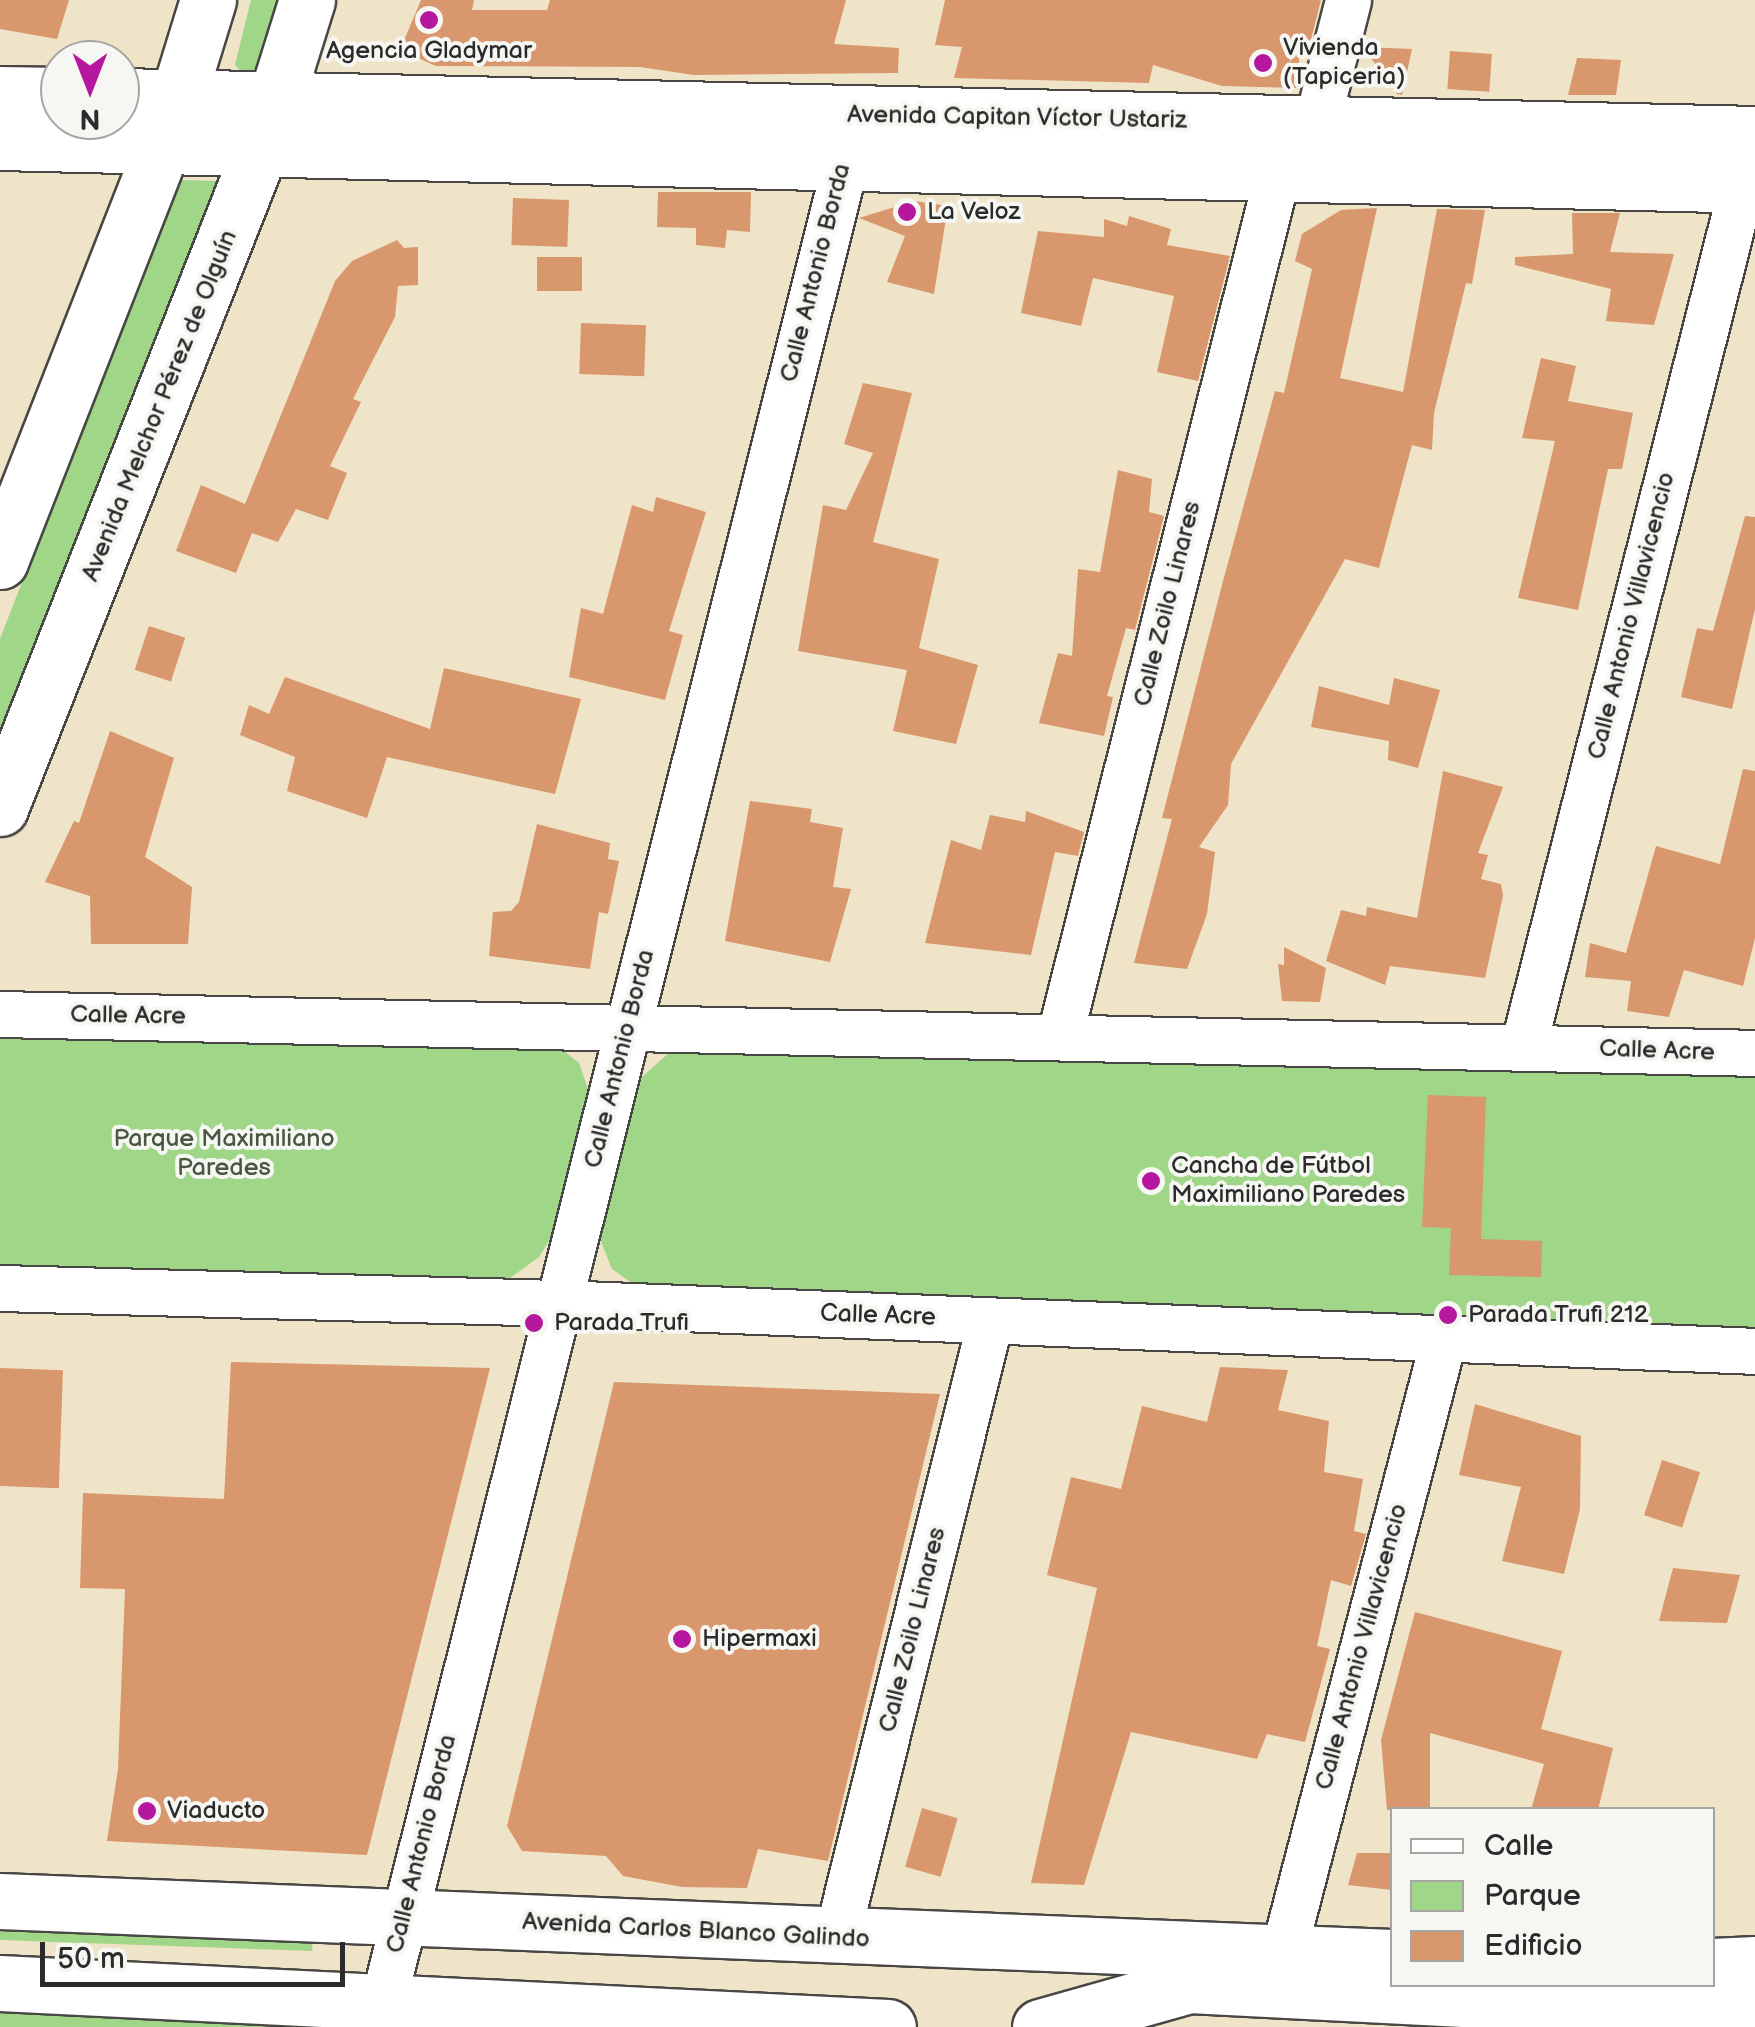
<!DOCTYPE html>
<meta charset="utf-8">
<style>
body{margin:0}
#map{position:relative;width:1755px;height:2027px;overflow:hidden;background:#efe4c8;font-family:"Balsamiq Sans",sans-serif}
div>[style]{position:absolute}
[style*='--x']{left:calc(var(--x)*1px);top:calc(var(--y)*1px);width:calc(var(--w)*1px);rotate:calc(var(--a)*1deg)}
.green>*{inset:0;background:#9fd687;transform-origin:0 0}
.building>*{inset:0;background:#d8976d;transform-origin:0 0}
.roads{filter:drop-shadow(2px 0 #484743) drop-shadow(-2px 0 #484743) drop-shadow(0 2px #484743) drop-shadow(0 -2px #484743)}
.street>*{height:45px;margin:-22.5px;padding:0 22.5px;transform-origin:22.5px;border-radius:22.5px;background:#fff}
.secondary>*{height:55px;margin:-27.5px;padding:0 27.5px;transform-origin:27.5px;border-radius:27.5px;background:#fff}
.primary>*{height:55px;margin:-27.5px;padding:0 27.5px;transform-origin:27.5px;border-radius:27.5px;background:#fff}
.highway>*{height:55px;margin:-27.5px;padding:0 27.5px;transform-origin:27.5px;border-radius:27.5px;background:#fff}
.dots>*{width:28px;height:28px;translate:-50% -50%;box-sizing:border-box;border:5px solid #f6f6f2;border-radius:50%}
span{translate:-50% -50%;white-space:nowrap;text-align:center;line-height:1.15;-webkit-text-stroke:8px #f6f6f2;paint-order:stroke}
.poi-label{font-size:25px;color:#2b2b2b}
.left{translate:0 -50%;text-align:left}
.street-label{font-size:25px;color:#2b2b2b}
.park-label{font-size:25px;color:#485642}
.legend{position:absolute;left:1390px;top:1807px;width:325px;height:180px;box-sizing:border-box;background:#f6f6f2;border:2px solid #a5a5a2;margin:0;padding:12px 18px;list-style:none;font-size:30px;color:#2b2b2b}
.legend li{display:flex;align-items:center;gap:20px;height:50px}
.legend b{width:50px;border:2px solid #a5a5a2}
.north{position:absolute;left:40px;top:40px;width:100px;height:100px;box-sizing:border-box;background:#f6f6f2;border:2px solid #a5a5a2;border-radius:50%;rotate:180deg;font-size:28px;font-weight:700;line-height:40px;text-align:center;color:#2b2b2b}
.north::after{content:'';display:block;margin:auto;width:35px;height:45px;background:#b5179e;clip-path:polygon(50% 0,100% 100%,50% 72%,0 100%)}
.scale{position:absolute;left:40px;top:1942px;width:305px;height:45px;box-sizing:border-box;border:5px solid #2b2b2b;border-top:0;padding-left:12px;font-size:30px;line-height:35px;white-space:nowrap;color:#2b2b2b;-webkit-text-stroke:8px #f6f6f2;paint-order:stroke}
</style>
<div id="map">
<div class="green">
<div style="clip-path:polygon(251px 0,283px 0,259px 74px,245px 76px,235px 65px)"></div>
<div style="clip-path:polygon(178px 180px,223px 181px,0 751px,0 639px)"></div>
<div style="clip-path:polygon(0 1035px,560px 1048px,579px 1063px,590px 1095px,555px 1231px,539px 1257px,503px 1283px,0 1272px)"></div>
<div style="clip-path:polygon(671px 1051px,1755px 1073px,1755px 1329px,639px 1288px,612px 1269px,600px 1239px,642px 1077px)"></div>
<div style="left:0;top:1924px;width:313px;height:16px;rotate:2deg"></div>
<div style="clip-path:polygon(0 2013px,102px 2018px,299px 2027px,0 2027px)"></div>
</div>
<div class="building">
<div style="clip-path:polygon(0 0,69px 0,57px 39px,0 29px)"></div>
<div style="clip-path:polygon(421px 0,474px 0,472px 10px,547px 10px,550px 0,846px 0,834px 44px,899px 48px,898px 73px,694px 75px,640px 67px,436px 66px,400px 50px)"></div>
<div style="clip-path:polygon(945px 0,1321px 0,1307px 55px,1300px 54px,1296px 88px,1222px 86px,1153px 65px,1149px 83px,954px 78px,962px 47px,935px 45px)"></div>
<div style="clip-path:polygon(1363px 47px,1412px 49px,1402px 95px,1397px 94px)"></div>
<div style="left:1450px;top:51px;width:42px;height:38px;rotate:4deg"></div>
<div style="clip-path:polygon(1577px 58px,1621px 60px,1616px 95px,1568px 95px)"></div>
<div style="clip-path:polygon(658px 192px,751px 192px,750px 232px,727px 230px,725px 248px,696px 245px,696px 228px,657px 227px)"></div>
<div style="left:513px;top:198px;width:56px;height:47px;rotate:2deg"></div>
<div style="clip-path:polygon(914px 201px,948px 206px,934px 294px,887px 282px,905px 236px,859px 218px)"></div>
<div style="clip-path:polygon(1377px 208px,1340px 378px,1403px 392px,1437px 209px,1485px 210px,1472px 284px,1466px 283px,1434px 413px,1432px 450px,1412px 445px,1379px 568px,1345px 559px,1231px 764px,1228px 805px,1199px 847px,1215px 852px,1207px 914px,1187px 969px,1134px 963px,1172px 819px,1162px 818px,1223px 581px,1275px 391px,1284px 393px,1312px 269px,1295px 261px,1302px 234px,1341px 210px)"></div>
<div style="clip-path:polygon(1572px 213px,1620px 213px,1610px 252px,1674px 254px,1654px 325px,1606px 321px,1611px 289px,1515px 265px,1515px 257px,1573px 254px)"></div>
<div style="clip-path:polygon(1129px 216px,1171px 229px,1167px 245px,1230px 256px,1198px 381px,1157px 372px,1174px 296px,1093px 278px,1081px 326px,1021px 313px,1038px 231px,1104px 237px,1104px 219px,1127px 226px)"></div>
<div style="clip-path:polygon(397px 240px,404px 248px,418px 247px,418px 285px,398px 286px,395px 317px,353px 399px,361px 402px,330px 466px,347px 473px,328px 520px,296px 509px,278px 542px,252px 533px,236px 573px,176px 551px,201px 485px,245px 504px,335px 281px,352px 261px)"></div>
<div style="left:537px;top:257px;width:45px;height:34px"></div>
<div style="left:581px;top:323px;width:65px;height:51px;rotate:2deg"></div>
<div style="clip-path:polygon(1541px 358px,1576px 366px,1568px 401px,1633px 413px,1622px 469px,1608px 469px,1578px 610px,1518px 598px,1555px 441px,1522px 438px)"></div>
<div style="clip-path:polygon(863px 383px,912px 393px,873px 542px,939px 559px,919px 648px,978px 665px,956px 744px,893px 731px,907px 670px,798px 651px,823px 505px,846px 510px,873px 453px,844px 444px)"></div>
<div style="clip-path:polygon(1118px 470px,1152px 479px,1149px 512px,1164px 516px,1135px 630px,1126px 628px,1107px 696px,1113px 697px,1104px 736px,1039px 723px,1058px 653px,1072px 656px,1078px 569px,1100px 572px)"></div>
<div style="clip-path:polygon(656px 497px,706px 512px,669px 631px,683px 635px,665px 700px,569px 677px,581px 608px,603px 614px,632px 505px,653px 512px)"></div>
<div style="clip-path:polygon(1745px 516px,1755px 517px,1755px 609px,1732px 709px,1681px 697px,1697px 628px,1713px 631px)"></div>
<div style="left:149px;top:626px;width:38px;height:46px;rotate:18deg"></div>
<div style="clip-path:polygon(444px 668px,581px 699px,555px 794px,387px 757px,367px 818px,287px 791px,295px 757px,240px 735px,249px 705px,269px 714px,285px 677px,430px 729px)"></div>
<div style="clip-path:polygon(1394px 678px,1440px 690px,1418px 768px,1388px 760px,1389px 741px,1311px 727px,1319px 686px,1389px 705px)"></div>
<div style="clip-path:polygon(110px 731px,174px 758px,145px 857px,192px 887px,188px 944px,91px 944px,90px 896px,45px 882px,74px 821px,79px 823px)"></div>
<div style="clip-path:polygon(1743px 769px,1755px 771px,1755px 938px,1743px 986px,1684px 970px,1669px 1017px,1627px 1011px,1631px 981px,1585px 977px,1590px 943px,1626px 953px,1656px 846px,1720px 864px)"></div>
<div style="clip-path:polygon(1443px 771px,1503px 787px,1478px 853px,1488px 855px,1481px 879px,1501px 884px,1503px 896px,1485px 978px,1390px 966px,1385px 985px,1326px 961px,1341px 910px,1366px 916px,1367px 907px,1417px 918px)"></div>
<div style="clip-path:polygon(750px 801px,812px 809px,810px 822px,843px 828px,833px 887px,851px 889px,830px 962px,725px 941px)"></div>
<div style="clip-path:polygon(1026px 811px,1084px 832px,1078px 856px,1055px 852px,1031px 955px,925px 943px,951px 840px,981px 850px,990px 815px,1025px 822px)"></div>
<div style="clip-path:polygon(537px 824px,610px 843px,608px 859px,619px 861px,608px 914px,599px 912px,590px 969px,489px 956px,493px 912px,511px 911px,519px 902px)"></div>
<div style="clip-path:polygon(1284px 947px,1326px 968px,1320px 1002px,1282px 1001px,1278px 964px,1284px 965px)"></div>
<div style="clip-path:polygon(1428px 1095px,1486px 1097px,1481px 1239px,1542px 1241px,1541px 1277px,1449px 1275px,1451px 1228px,1422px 1227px)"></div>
<div style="clip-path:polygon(231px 1362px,490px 1368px,367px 1855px,107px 1841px,118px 1769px,125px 1589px,80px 1588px,83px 1493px,224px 1499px)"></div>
<div style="clip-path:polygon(1220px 1367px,1288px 1370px,1278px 1410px,1329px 1421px,1324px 1472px,1363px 1479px,1354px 1531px,1366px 1534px,1351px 1586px,1331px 1580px,1317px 1646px,1330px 1649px,1305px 1742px,1267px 1734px,1257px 1759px,1131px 1732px,1084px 1885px,1031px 1883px,1097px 1588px,1047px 1575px,1071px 1477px,1121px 1489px,1142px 1406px,1207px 1422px)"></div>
<div style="left:0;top:1368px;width:63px;height:118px;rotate:2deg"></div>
<div style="clip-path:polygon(614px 1382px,940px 1394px,828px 1861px,758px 1849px,747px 1888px,682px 1887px,623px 1876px,606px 1856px,522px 1851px,507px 1826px)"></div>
<div style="clip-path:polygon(1475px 1404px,1581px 1436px,1580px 1509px,1564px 1574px,1502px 1561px,1521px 1487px,1459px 1475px)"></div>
<div style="left:1662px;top:1460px;width:40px;height:58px;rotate:18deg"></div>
<div style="clip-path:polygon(1673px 1568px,1740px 1575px,1727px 1623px,1659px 1621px)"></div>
<div style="clip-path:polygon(1415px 1612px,1562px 1651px,1541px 1729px,1613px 1748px,1598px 1810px,1531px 1810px,1544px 1764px,1430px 1733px,1430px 1810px,1387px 1810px,1381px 1740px)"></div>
<div style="left:922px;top:1808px;width:37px;height:61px;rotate:16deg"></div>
<div style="clip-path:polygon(1357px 1853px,1392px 1853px,1392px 1890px,1348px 1885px)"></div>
</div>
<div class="roads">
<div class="street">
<div style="--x:1316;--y:125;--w:129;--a:-75.6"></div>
<div style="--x:0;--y:1014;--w:1755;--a:1.27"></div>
<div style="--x:1060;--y:1034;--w:886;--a:-75.82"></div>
<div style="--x:1523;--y:1047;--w:889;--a:-75.75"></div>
<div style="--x:0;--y:1288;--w:557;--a:1.54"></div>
<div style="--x:557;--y:1303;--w:1199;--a:2.29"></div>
<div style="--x:836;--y:1939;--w:637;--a:-76.01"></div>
<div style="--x:1283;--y:1953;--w:633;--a:-75.35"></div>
<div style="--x:383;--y:2002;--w:1895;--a:-75.89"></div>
<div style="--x:845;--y:164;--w:33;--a:-88"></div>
</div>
<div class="secondary">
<div style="--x:0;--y:561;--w:446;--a:-68.6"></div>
<div style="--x:0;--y:1901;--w:1393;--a:2.3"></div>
<div style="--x:1712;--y:1966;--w:43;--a:-2.7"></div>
</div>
<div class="primary">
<div style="--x:0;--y:94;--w:60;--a:1"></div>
<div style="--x:120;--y:96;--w:1635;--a:1.33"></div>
<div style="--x:0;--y:142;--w:163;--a:1.4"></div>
</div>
<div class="highway">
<div style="--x:208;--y:0;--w:153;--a:107.1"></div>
<div style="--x:163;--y:146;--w:1592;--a:1.4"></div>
<div style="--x:0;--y:808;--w:708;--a:-68.44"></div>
<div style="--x:260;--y:150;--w:157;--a:-72.6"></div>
<div style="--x:0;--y:1983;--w:889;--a:2.84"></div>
<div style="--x:1040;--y:2027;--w:155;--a:-15.7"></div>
<div style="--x:1189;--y:1985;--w:567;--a:2.93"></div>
</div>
</div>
<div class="dots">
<div style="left:429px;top:20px;background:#b5179e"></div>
<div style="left:1263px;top:63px;background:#b5179e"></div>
<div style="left:907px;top:212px;background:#b5179e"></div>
<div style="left:1151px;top:1181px;background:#b5179e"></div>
<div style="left:1448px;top:1315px;background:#b5179e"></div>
<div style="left:534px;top:1323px;background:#b5179e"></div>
<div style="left:682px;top:1639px;background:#b5179e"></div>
<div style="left:147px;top:1811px;background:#b5179e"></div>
</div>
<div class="poi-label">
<span class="left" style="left:1283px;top:63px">Vivienda<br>(Tapiceria)</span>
<span style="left:429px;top:51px">Agencia Gladymar</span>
<span class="left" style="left:927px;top:212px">La Veloz</span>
<span class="left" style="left:1171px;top:1181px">Cancha de Fútbol<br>Maximiliano Paredes</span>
<span class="left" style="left:1468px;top:1315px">Parada Trufi 212</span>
<span class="left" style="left:554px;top:1323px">Parada Trufi</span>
<span class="left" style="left:702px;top:1639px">Hipermaxi</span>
<span class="left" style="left:167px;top:1811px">Viaducto</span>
</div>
<div class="street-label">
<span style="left:1017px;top:118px;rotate:1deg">Avenida Capitan Víctor Ustariz</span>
<span style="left:816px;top:273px;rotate:-76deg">Calle Antonio Borda</span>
<span style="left:160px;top:406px;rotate:-68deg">Avenida Melchor Pérez de Olguín</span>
<span style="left:1168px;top:604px;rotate:-76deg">Calle Zoilo Linares</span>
<span style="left:1632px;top:616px;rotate:-76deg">Calle Antonio Villavicencio</span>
<span style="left:128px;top:1016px;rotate:1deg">Calle Acre</span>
<span style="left:1657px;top:1051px;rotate:2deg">Calle Acre</span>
<span style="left:620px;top:1059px;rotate:-76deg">Calle Antonio Borda</span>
<span style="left:878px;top:1316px;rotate:2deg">Calle Acre</span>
<span style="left:913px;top:1630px;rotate:-76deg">Calle Zoilo Linares</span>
<span style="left:1362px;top:1647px;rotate:-75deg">Calle Antonio Villavicencio</span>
<span style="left:422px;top:1844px;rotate:-76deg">Calle Antonio Borda</span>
<span style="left:696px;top:1931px;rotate:3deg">Avenida Carlos Blanco Galindo</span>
</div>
<div class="park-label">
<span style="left:224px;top:1154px">Parque Maximiliano<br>Paredes</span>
</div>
<ul class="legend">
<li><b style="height:12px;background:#fff"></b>Calle</li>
<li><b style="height:28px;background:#9fd687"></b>Parque</li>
<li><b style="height:28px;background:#d8976d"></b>Edificio</li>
</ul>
<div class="north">N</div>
<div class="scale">50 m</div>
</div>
